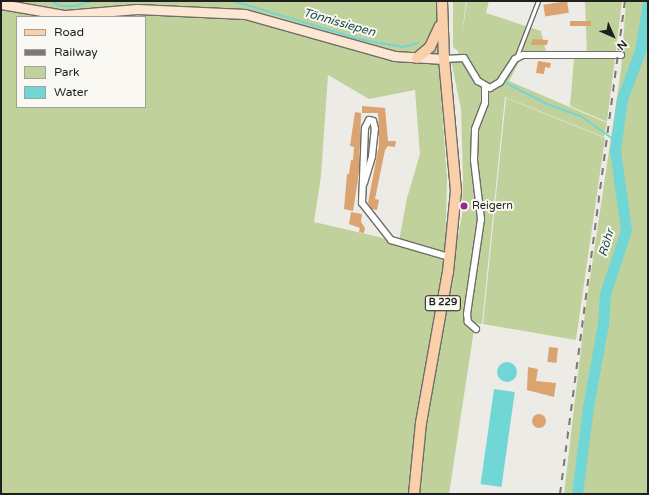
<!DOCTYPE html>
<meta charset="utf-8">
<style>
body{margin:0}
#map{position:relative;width:649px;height:495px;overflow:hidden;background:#edebe5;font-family:"Varela Round",sans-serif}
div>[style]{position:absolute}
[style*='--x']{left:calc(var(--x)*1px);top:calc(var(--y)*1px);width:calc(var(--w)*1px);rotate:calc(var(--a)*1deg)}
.green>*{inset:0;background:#c1d19c}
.water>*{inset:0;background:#71d6d6;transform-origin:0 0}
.round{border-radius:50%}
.stream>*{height:2px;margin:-1px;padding:0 1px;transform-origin:1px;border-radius:1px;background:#71d6d6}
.river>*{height:11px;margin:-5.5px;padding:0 5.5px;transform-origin:5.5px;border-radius:5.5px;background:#71d6d6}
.building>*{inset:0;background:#dba370;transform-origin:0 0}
.roads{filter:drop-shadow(1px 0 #6e6d67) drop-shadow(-1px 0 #6e6d67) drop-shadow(0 1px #6e6d67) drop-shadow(0 -1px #6e6d67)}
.lane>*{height:3px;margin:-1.5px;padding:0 1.5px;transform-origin:1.5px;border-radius:1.5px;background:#fff}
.street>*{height:6px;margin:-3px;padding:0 3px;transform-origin:3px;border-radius:3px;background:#fff}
.secondary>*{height:9px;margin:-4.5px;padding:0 4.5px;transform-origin:4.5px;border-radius:4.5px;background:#fde7d4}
.primary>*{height:10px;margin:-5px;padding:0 5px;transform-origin:5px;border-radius:5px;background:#fad0aa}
.rail>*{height:2px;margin-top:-1px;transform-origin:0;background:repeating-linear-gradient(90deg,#7a7976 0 7px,transparent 0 14px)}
.dots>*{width:11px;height:11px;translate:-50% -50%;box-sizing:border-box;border:2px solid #faf8f2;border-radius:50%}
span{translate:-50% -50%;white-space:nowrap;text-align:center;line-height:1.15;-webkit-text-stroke:4px #faf8f2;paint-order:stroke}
.shield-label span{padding:1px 3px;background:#faf8f2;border:1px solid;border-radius:3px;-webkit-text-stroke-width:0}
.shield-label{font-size:10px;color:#1f1f1d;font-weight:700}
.poi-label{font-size:11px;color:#1f1f1d}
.left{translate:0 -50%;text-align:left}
.water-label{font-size:12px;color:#1d4b4b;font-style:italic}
.frame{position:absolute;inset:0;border:2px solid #1f1f1d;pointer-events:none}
.legend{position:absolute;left:16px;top:16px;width:130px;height:92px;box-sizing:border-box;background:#faf8f2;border:1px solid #a2a19d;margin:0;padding:5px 7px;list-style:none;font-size:12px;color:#1f1f1d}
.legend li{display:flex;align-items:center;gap:8px;height:20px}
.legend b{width:20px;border:1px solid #a2a19d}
.north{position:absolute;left:593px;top:16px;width:40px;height:40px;-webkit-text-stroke:3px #faf8f2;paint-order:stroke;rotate:135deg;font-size:11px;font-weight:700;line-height:16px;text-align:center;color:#1f1f1d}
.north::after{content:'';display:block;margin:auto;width:14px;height:18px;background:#1f1f1d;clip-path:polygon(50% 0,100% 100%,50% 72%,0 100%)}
</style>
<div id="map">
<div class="green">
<div style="clip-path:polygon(evenodd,1px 1px,437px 1px,439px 67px,447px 178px,445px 254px,399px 241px,407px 198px,420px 154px,415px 90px,369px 99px,328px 75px,321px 176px,314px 222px,379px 237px,453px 260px,462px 216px,463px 177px,461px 109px,451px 60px,459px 52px,453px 47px,453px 1px,466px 1px,462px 36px,467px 1px,489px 1px,486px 13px,541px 31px,546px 52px,523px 54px,509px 81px,607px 123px,604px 137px,505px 97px,482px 324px,475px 323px,449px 494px,1px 494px,1px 1px,17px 17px,145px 17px,145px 107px,17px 107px,17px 17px)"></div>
<div style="clip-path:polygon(585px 1px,622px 1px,607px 122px,570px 106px,574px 58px,587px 57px)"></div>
<div style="clip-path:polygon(626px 1px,648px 1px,648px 494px,564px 494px,586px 305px,621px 70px)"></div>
<div style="clip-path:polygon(506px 98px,605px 138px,576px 340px,483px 324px)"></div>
</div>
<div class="water">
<div class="round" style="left:497px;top:362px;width:20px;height:20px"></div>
<div style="left:494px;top:389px;width:21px;height:96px;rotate:8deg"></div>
</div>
<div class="stream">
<div style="--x:51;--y:1;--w:11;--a:27"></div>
<div style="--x:61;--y:6;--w:15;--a:0"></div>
<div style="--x:76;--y:6;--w:16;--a:-18"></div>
<div style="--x:233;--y:1;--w:136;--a:16.7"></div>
<div style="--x:363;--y:40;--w:41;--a:9.9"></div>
<div style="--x:403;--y:47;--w:16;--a:-15"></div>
<div style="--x:506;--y:83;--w:46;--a:27.1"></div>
<div style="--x:547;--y:104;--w:37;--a:20"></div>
<div style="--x:582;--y:117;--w:42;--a:35.2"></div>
</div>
<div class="river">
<div style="--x:577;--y:494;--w:88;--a:-82.8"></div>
<div style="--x:588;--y:407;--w:84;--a:-79.8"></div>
<div style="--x:603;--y:324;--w:30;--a:-86"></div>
<div style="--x:605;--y:294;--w:67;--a:-71.8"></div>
<div style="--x:626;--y:230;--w:81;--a:-97.8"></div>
<div style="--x:615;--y:150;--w:51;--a:-82.2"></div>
<div style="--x:622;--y:99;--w:51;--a:-69.4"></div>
<div style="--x:640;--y:51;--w:50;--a:-80.7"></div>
</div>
<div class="building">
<div style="left:567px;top:1px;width:12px;height:24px;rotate:81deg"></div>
<div style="left:570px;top:21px;width:21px;height:5px"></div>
<div style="clip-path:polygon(532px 39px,548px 40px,547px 45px,531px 45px)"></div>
<div style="clip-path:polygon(538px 61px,551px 63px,550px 68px,545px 67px,544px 74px,536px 73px)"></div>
<div style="clip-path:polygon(362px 106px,385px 108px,388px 141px,396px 141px,395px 147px,388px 146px,385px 150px,375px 199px,379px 200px,377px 210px,372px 209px,368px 203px,379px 145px,378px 109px,378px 113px,362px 113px)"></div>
<div style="clip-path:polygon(355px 112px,361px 113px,359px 173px,353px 211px,344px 209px,347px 174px,349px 174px,351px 160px,353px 160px,354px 147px,350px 146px)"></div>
<div style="clip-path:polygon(351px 212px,362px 214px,361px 222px,365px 228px,364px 233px,359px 232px,360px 228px,349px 224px)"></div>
<div style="left:549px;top:347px;width:9px;height:15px;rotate:6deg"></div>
<div style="clip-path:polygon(528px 367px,538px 369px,536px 381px,556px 383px,554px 397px,527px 390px)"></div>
<div class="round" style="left:532px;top:414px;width:14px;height:14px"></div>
</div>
<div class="roads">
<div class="lane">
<div style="--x:516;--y:58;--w:61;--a:-68.9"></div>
</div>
<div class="street">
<div style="--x:444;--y:59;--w:20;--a:-3"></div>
<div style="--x:464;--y:58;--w:27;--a:59"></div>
<div style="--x:478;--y:81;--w:14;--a:30"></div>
<div style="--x:490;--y:88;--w:12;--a:-31"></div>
<div style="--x:500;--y:82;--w:27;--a:-57"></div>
<div style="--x:515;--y:59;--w:9;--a:-27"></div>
<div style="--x:523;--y:55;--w:98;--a:0"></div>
<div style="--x:364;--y:183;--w:28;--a:-73"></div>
<div style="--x:372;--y:156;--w:27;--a:-84"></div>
<div style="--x:375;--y:129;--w:8;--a:-104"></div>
<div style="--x:373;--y:121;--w:4;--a:-166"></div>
<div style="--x:369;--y:120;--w:9;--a:117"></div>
<div style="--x:365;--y:128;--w:75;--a:92.3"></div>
<div style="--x:362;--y:203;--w:47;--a:51.9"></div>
<div style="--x:391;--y:240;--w:60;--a:16.3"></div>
<div style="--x:476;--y:329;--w:11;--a:-139"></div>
<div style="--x:468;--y:322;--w:8;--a:-97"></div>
<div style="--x:467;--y:314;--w:96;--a:-81.6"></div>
<div style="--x:481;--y:219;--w:59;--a:-96.8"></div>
<div style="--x:474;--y:160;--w:31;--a:-88"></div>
<div style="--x:475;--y:129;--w:28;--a:-69"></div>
<div style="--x:485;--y:103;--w:16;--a:-90"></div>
</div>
<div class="secondary">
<div style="--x:1;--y:4;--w:65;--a:9.8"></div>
<div style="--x:65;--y:15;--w:72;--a:-4.8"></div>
<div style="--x:137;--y:9;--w:108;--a:2.7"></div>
<div style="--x:245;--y:14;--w:155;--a:15.7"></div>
<div style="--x:394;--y:56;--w:50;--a:3.4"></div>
</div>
<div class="primary">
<div style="--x:417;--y:58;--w:17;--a:-40"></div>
<div style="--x:430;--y:47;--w:23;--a:-65"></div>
<div style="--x:414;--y:494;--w:71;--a:-84.4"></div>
<div style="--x:421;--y:423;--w:153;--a:-79.9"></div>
<div style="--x:448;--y:272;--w:81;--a:-84.4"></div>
<div style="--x:456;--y:191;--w:133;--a:-95.2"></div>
<div style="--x:444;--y:59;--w:58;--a:-92"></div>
</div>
</div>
<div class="rail">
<div style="--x:560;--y:494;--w:497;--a:-82.5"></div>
</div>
<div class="dots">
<div style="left:464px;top:206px;background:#9b2885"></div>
</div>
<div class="shield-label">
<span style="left:443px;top:303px">B 229</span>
</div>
<div class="poi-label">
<span class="left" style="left:472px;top:206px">Reigern</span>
</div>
<div class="water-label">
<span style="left:339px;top:23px;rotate:16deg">Tönnissiepen</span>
<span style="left:607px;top:243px;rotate:-73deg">Röhr</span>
</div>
<div class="frame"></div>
<ul class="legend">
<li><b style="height:5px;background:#fad0aa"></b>Road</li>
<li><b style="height:5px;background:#7a7976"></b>Railway</li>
<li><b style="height:11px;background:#c1d19c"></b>Park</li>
<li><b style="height:11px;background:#71d6d6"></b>Water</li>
</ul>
<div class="north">N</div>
</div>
